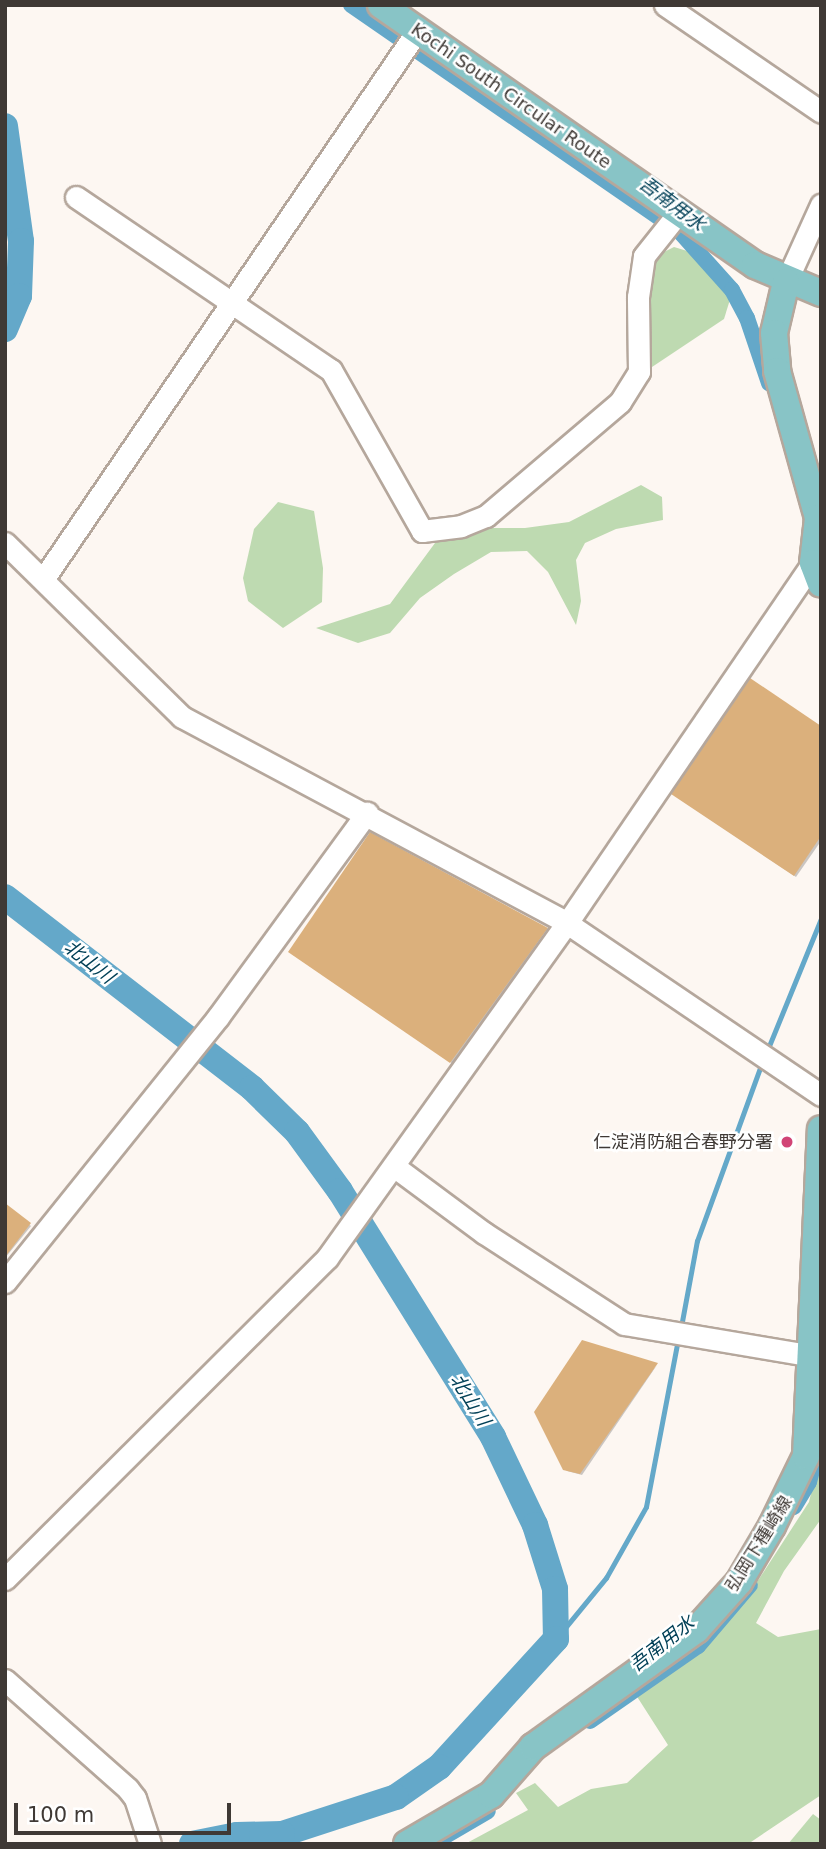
<!DOCTYPE html>
<meta charset="utf-8">
<style>
body{margin:0}
#map{position:relative;width:826px;height:1849px;overflow:hidden;background:#fdf7f2;font-family:"DejaVu Sans","Noto Sans JP",sans-serif}
div>[style]{position:absolute}
[style*='--x']{left:calc(var(--x)*1px);top:calc(var(--y)*1px);width:calc(var(--w)*1px);rotate:calc(var(--a)*1deg)}
.green>*{inset:0;background:#bedab1}
.shadow>*{inset:0;background:#0003}
.stream>*{height:4.5px;margin:-2.25px;padding:0 2.25px;transform-origin:2.25px;border-radius:2.25px;background:#64a8c9}
.canal>*{height:16px;margin:-8px;padding:0 8px;transform-origin:8px;border-radius:8px;background:#64a8c9}
.river>*{height:26px;margin:-13px;padding:0 13px;transform-origin:13px;border-radius:13px;background:#64a8c9}
.building>*{inset:0;background:#dbb07c}
.roads{filter:drop-shadow(2px 0 #b5a79c) drop-shadow(-2px 0 #b5a79c) drop-shadow(0 2px #b5a79c) drop-shadow(0 -2px #b5a79c)}
.minor>*{height:21px;margin:-10.5px;padding:0 10.5px;transform-origin:10.5px;border-radius:10.5px;background:#fff}
.major>*{height:26px;margin:-13px;padding:0 13px;transform-origin:13px;border-radius:13px;background:#88c4c6}
.dots>*{width:19px;height:19px;translate:-50% -50%;box-sizing:border-box;border:4px solid #fff;border-radius:50%}
span{translate:-50% -50%;white-space:nowrap;text-align:center;line-height:1.15;-webkit-text-stroke:5px #fff;paint-order:stroke}
.street-label{font-size:18px;color:#3f3935}
.poi-label{font-size:18px;color:#3f3935}
.right{translate:-100% -50%;text-align:right}
.water-label{font-size:19px;color:#024057;font-style:italic}
.frame{position:absolute;inset:0;border:7px solid #3f3935;pointer-events:none}
.scale{position:absolute;left:14px;top:1803px;width:217px;height:32px;box-sizing:border-box;border:4px solid #3f3935;border-top:0;padding-left:9px;font-size:21px;line-height:24px;white-space:nowrap;color:#3f3935;-webkit-text-stroke:5px #fff;paint-order:stroke}
</style>
<div id="map">
<div class="green">
<div style="clip-path:polygon(674px 247px,707px 257px,732px 293px,724px 319px,646px 371px,642px 309px,656px 256px)"></div>
<div style="clip-path:polygon(641px 485px,662px 497px,663px 520px,616px 529px,585px 543px,576px 560px,581px 601px,576px 625px,548px 572px,527px 551px,491px 552px,454px 574px,420px 598px,390px 633px,358px 643px,316px 628px,390px 604px,435px 543px,473px 528px,525px 528px,569px 522px)"></div>
<div style="clip-path:polygon(278px 502px,314px 511px,323px 568px,322px 602px,283px 628px,248px 601px,243px 578px,254px 529px)"></div>
<div style="clip-path:polygon(821px 1451px,821px 1519px,784px 1571px,756px 1623px,778px 1637px,821px 1629px,821px 1795px,748px 1844px,465px 1844px,528px 1810px,516px 1793px,535px 1783px,558px 1807px,591px 1789px,627px 1783px,668px 1745px,636px 1695px,719px 1631px,759px 1579px,809px 1502px)"></div>
<div style="clip-path:polygon(813px 1814px,821px 1820px,821px 1844px,788px 1844px)"></div>
</div>
<div class="shadow">
<div style="clip-path:polygon(821px 728px,821px 841px,796px 877px,675px 796px)"></div>
<div style="clip-path:polygon(547px 929px,453px 1064px,292px 954px)"></div>
<div style="clip-path:polygon(5px 1205px,31px 1226px,5px 1258px)"></div>
<div style="clip-path:polygon(657px 1365px,582px 1475px,567px 1471px,565px 1469px)"></div>
</div>
<div class="stream">
<div style="--x:767;--y:1051;--w:143;--a:-67.8"></div>
<div style="--x:681;--y:1327;--w:87;--a:-79.5"></div>
<div style="--x:697;--y:1241;--w:190;--a:-70"></div>
<div style="--x:556;--y:1639;--w:79;--a:-50.7"></div>
<div style="--x:606;--y:1578;--w:81;--a:-60.6"></div>
<div style="--x:646;--y:1507;--w:171;--a:-79.2"></div>
</div>
<div class="canal">
<div style="--x:351;--y:5;--w:400;--a:34.6"></div>
<div style="--x:680;--y:232;--w:78;--a:48.1"></div>
<div style="--x:732;--y:290;--w:32;--a:62"></div>
<div style="--x:747;--y:318;--w:69;--a:71.3"></div>
<div style="--x:794;--y:1507;--w:29;--a:-59"></div>
<div style="--x:809;--y:1482;--w:35;--a:-75"></div>
<div style="--x:590;--y:1721;--w:131;--a:-34.8"></div>
<div style="--x:698;--y:1646;--w:80;--a:-49.6"></div>
<div style="--x:435;--y:1842;--w:61;--a:-30.3"></div>
</div>
<div class="river">
<div style="--x:5;--y:126;--w:116;--a:82.1"></div>
<div style="--x:21;--y:241;--w:55;--a:92.1"></div>
<div style="--x:19;--y:296;--w:36;--a:113"></div>
<div style="--x:5;--y:897;--w:312;--a:37.7"></div>
<div style="--x:252;--y:1088;--w:63;--a:44.4"></div>
<div style="--x:297;--y:1132;--w:73;--a:53.9"></div>
<div style="--x:340;--y:1191;--w:290;--a:58.1"></div>
<div style="--x:493;--y:1437;--w:98;--a:64.5"></div>
<div style="--x:535;--y:1525;--w:67;--a:72.6"></div>
<div style="--x:555;--y:1589;--w:50;--a:88.9"></div>
<div style="--x:556;--y:1639;--w:173;--a:132.4"></div>
<div style="--x:439;--y:1767;--w:52;--a:145.1"></div>
<div style="--x:396;--y:1797;--w:120;--a:162"></div>
<div style="--x:282;--y:1834;--w:45;--a:178.7"></div>
<div style="--x:237;--y:1835;--w:46;--a:168.7"></div>
</div>
<div class="building">
<div style="clip-path:polygon(750px 678px,821px 726px,821px 836px,794px 876px,671px 794px)"></div>
<div style="clip-path:polygon(370px 832px,548px 928px,450px 1063px,288px 952px)"></div>
<div style="clip-path:polygon(5px 1203px,31px 1223px,5px 1257px)"></div>
<div style="clip-path:polygon(582px 1340px,658px 1363px,580px 1474px,563px 1470px,534px 1412px)"></div>
</div>
<div class="roads">
<div class="minor">
<div style="--x:665;--y:5;--w:189;--a:34.4"></div>
<div style="--x:76;--y:197;--w:308;--a:34.2"></div>
<div style="--x:331;--y:370;--w:185;--a:60.5"></div>
<div style="--x:422;--y:531;--w:39;--a:-7"></div>
<div style="--x:461;--y:526;--w:27;--a:-22"></div>
<div style="--x:486;--y:516;--w:176;--a:-40.4"></div>
<div style="--x:620;--y:402;--w:36;--a:-58"></div>
<div style="--x:639;--y:372;--w:75;--a:-90.8"></div>
<div style="--x:638;--y:297;--w:41;--a:-81.7"></div>
<div style="--x:644;--y:256;--w:56;--a:-51.5"></div>
<div style="--x:786;--y:282;--w:85;--a:-65.6"></div>
<div style="--x:5;--y:543;--w:248;--a:44.5"></div>
<div style="--x:182;--y:717;--w:437;--a:28.1"></div>
<div style="--x:567;--y:923;--w:307;--a:34.1"></div>
<div style="--x:44;--y:578;--w:662;--a:-55.71"></div>
<div style="--x:395;--y:1167;--w:111;--a:36.6"></div>
<div style="--x:484;--y:1233;--w:167;--a:33"></div>
<div style="--x:624;--y:1324;--w:187;--a:9.6"></div>
<div style="--x:5;--y:1282;--w:340;--a:-51.2"></div>
<div style="--x:218;--y:1017;--w:253;--a:-53.9"></div>
<div style="--x:5;--y:1579;--w:455;--a:-44.9"></div>
<div style="--x:327;--y:1258;--w:412;--a:-54.4"></div>
<div style="--x:567;--y:923;--w:436;--a:-55.7"></div>
<div style="--x:5;--y:1680;--w:164;--a:41.5"></div>
<div style="--x:128;--y:1789;--w:11;--a:52"></div>
<div style="--x:135;--y:1798;--w:48;--a:71.9"></div>
</div>
<div class="major">
<div style="--x:381;--y:5;--w:455;--a:34.8"></div>
<div style="--x:755;--y:265;--w:72;--a:23"></div>
<div style="--x:786;--y:282;--w:52;--a:103.2"></div>
<div style="--x:774;--y:333;--w:38;--a:85"></div>
<div style="--x:777;--y:371;--w:153;--a:74.4"></div>
<div style="--x:818;--y:518;--w:45;--a:96.3"></div>
<div style="--x:813;--y:563;--w:22;--a:69"></div>
<div style="--x:407;--y:1844;--w:97;--a:-30.3"></div>
<div style="--x:491;--y:1795;--w:64;--a:-48.8"></div>
<div style="--x:533;--y:1747;--w:201;--a:-35.7"></div>
<div style="--x:696;--y:1630;--w:64;--a:-48.1"></div>
<div style="--x:739;--y:1582;--w:65;--a:-59.5"></div>
<div style="--x:772;--y:1526;--w:78;--a:-64.1"></div>
<div style="--x:806;--y:1456;--w:327;--a:-87.4"></div>
</div>
</div>
<div class="dots">
<div style="left:787px;top:1142px;background:#d14476"></div>
</div>
<div class="street-label">
<span style="left:511px;top:96px;rotate:35deg">Kochi South Circular Route</span>
<span style="left:759px;top:1544px;rotate:-58deg">弘岡下種崎線</span>
</div>
<div class="poi-label">
<span class="right" style="left:773px;top:1142px">仁淀消防組合春野分署</span>
</div>
<div class="water-label">
<span style="left:672px;top:204px;rotate:37deg">吾南用水</span>
<span style="left:89px;top:962px;rotate:38deg">北山川</span>
<span style="left:470px;top:1400px;rotate:58deg">北山川</span>
<span style="left:662px;top:1644px;rotate:-38deg">吾南用水</span>
</div>
<div class="frame"></div>
<div class="scale">100 m</div>
</div>
